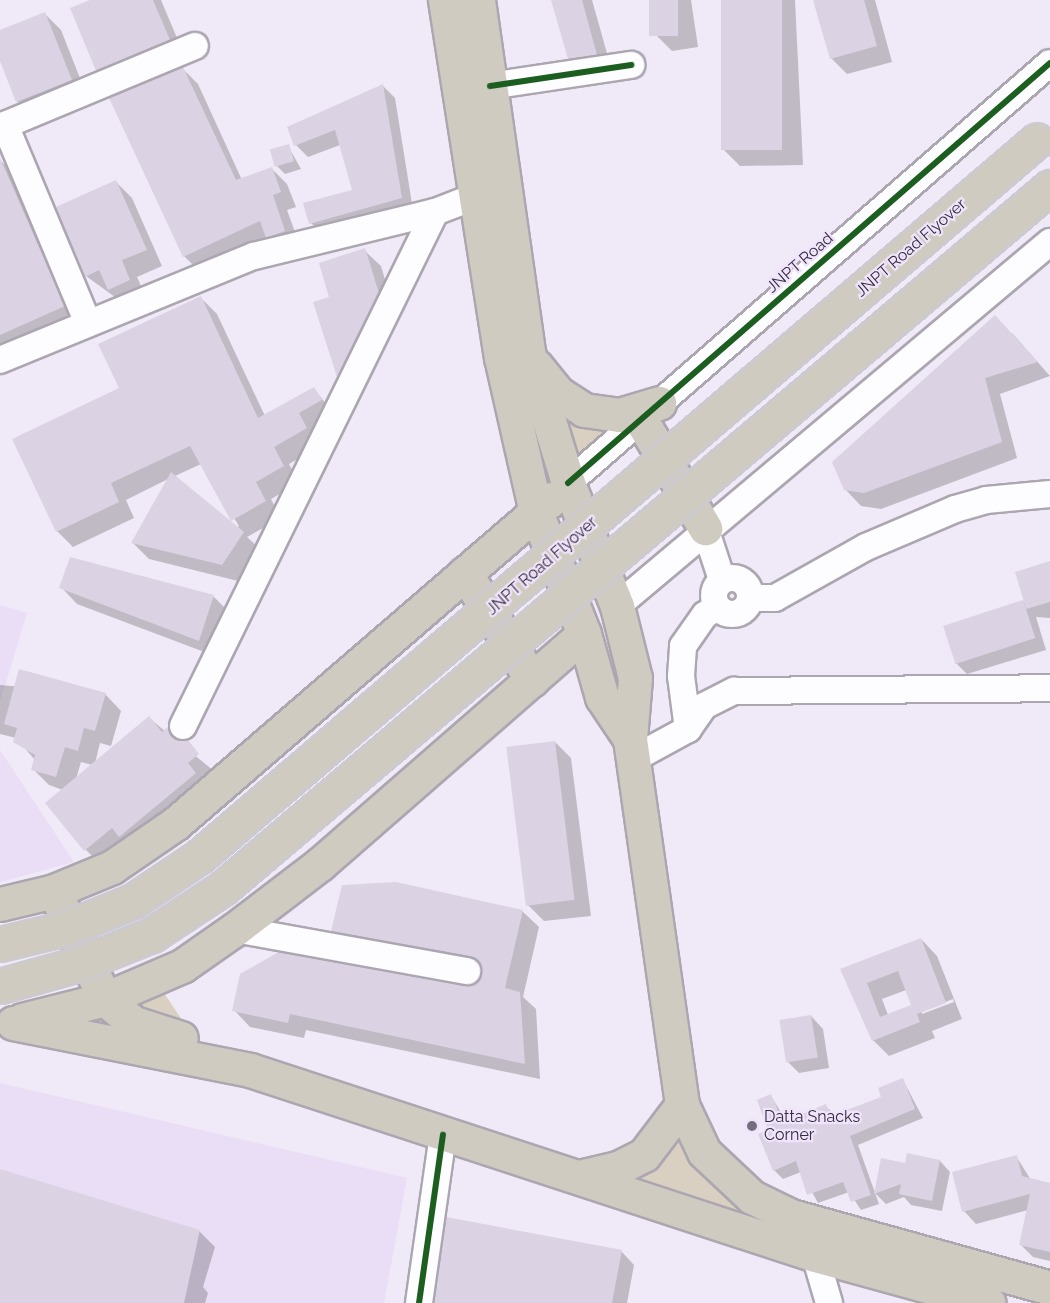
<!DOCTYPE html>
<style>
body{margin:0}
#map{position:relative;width:1050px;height:1303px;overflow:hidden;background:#f0e9f7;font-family:Raleway,sans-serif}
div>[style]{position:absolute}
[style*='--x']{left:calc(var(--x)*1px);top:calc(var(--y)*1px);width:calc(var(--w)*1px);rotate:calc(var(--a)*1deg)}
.built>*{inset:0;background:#eadef6}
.green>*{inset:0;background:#dad0c1}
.shadow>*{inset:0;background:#0003}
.building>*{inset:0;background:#dbd2e3;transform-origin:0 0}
.roads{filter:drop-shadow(2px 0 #aca6b1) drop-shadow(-2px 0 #aca6b1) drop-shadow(0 2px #aca6b1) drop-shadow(0 -2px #aca6b1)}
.minor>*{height:26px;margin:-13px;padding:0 13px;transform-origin:13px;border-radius:13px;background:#fdfcfe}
.minor>.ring{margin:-13px;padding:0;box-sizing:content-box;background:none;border:26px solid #fdfcfe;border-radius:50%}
.highway>*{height:33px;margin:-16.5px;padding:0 16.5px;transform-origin:16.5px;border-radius:16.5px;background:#d0cbc0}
.bridges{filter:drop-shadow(2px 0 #ccc9d0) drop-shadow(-2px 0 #ccc9d0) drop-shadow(0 2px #ccc9d0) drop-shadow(0 -2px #ccc9d0)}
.highway-bridge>*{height:33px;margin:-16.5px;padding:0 16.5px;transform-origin:16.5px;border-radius:16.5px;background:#d0cbc0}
.cycleway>*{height:6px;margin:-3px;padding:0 3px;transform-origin:3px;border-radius:3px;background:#1b5e20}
.dots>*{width:16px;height:16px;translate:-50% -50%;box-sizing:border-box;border:3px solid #f0e3fd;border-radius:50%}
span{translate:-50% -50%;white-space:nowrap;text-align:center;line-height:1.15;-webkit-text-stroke:4.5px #f0e3fd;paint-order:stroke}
.street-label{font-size:16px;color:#322d36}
.poi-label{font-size:16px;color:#322d36}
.left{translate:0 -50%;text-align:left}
</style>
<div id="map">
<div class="built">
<div style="clip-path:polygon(0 605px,27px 613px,0 702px)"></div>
<div style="clip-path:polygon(0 750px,74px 862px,0 882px)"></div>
<div style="clip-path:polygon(0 1083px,407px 1178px,384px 1303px,0 1303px)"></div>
</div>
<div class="green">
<div style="clip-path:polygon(537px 387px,614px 428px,540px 492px)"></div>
<div style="clip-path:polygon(162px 990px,204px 1053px,68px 1022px)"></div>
<div style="clip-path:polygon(676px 1135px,698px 1168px,747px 1214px,629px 1177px)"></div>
</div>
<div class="shadow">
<div style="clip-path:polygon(94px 0,161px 0,185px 57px,113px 86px,97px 70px)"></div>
<div style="clip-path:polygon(552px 0,592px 0,612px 71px,585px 75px,569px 58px)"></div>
<div style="clip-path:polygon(651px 0,691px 0,698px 47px,672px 51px,656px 35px)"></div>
<div style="clip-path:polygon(723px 0,795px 0,803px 165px,740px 166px,724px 150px)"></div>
<div style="clip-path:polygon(815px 0,875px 0,892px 62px,847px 74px,831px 58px)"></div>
<div style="clip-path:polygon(45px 14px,61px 30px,87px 96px,34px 117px,17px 101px,0 57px,0 32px)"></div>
<div style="clip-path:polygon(183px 69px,198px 84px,242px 180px,272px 169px,287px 184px,296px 207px,287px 210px,300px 246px,282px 252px,269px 239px,199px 271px,184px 256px)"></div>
<div style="clip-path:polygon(383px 86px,395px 98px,413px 210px,322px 234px,310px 222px,354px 191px,340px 145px,308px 157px,296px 145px)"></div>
<div style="clip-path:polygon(288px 146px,301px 169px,285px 174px,277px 166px)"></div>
<div style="clip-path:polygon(0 160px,16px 176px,80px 322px,0 358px)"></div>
<div style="clip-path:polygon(116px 182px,132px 198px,162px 266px,137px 277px,146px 297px,126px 305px,86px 276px)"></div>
<div style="clip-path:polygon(364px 250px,381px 266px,394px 310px,354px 392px,339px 376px,315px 303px,330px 298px)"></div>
<div style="clip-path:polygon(evenodd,201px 298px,217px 314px,265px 416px,314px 389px,337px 417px,314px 430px,322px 445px,289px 464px,299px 483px,271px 499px,281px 518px,247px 537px,260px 549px,238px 581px,149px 559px,133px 543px,168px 479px,126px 500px,134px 518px,73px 547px,57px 531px,121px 389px,201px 298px,201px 464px,239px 526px,237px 528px,175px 476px,201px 464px)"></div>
<div style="clip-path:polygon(1012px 333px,1050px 376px,1000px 394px,1017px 458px,881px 509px,861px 506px,845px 489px)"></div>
<div style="clip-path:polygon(71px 559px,214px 597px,230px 613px,215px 656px,77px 604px,61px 587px)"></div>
<div style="clip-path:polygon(1050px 563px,1050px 618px,1036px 617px,1046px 650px,967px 674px,955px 662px,1023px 601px,1027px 605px)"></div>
<div style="clip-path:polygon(evenodd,0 685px,105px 694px,121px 711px,111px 746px,100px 743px,95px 763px,149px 718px,214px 771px,102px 866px,86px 850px,63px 790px,49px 785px,33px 769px,35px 760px,16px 738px,0 734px,0 685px,81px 762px,92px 765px,76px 779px,81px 762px)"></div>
<div style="clip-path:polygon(555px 742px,571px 758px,591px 916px,544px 921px,528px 905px)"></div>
<div style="clip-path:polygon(522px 911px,539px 927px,523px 997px,536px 1009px,540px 1079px,306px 1030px,304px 1038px,250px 1027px,234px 1010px,479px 982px,482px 971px,349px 947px,333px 931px)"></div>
<div style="clip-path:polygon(evenodd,921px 939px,937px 956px,962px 1019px,932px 1031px,935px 1038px,889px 1056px,873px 1040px,842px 969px,921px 939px,906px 990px,912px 1006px,888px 1015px,882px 999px,906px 990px,921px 939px,953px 999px,954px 1002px,922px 1014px,922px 1011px,953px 999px)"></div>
<div style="clip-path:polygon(811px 1016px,823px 1029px,829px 1068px,799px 1073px,787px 1061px)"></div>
<div style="clip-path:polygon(903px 1080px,923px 1118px,858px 1145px,879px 1204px,861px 1210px,849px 1192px,818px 1203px,801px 1172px,783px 1179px,774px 1170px,771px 1096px,787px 1122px,825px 1106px,835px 1115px,883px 1097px)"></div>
<div style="clip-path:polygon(1016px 1156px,1031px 1180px,1050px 1185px,1050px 1261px,1033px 1257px,1021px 1245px,1028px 1210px,976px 1224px,964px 1211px)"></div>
<div style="clip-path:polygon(940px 1161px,950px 1172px,942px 1211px,911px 1205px,904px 1197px,886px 1204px,875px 1193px)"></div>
<div style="clip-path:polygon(0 1171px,199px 1231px,215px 1247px,203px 1287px,208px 1293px,205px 1303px,0 1303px)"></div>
<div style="clip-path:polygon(622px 1252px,634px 1265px,627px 1303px,434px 1303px)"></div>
</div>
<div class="building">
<div style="clip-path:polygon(90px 0,153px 0,170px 40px,96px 71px,70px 8px)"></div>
<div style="clip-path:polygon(551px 0,582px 0,597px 55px,568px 59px)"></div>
<div style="left:649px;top:0;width:29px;height:36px"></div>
<div style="left:721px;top:0;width:61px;height:150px"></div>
<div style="clip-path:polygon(813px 0,864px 0,877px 46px,830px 59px)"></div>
<div style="clip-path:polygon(45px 12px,72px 80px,16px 102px,0 61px,0 30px)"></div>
<div style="clip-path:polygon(183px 67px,236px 180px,272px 167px,281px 192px,273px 195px,285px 231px,266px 238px,260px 221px,183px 257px,109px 98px)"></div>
<div style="clip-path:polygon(383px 84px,402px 198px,309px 224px,303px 203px,352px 190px,335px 130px,294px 146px,287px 127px)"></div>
<div style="left:289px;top:144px;width:18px;height:20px;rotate:74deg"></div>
<div style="clip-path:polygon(0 158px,65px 306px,0 335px)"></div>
<div style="clip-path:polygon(116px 180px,147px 250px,122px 260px,130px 280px,108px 290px,99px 270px,85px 277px,56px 207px)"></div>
<div style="clip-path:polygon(365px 248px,379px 293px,337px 377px,313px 302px,329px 297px,319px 263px)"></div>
<div style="clip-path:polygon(201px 296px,258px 418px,314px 387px,322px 400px,299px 413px,307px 428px,274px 447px,284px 466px,256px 482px,266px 501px,231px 521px,190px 446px,111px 483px,119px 502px,56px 532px,12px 439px,119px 388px,98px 344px)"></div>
<div style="clip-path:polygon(995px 315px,1038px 362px,985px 378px,1002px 442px,864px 493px,844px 490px,832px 462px)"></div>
<div style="clip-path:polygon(171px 472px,244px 532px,222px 565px,131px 543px)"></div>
<div style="clip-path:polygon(70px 557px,214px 595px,199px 641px,59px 588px)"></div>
<div style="clip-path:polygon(1050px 561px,1050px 602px,1026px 609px,1015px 572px)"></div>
<div style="left:1023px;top:600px;width:40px;height:84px;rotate:72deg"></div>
<div style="clip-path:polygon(19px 669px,106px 693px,95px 731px,84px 728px,78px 751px,65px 747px,56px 777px,31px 770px,35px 755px,13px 742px,17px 728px,4px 724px)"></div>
<div style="clip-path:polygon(149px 716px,162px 732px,168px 727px,176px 739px,188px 740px,199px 754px,188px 763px,196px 773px,119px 837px,112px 828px,84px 851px,45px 803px)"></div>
<div style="left:555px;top:741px;width:160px;height:49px;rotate:83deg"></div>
<div style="clip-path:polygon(396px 882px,523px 910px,505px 988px,520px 992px,525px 1064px,290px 1014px,288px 1023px,232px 1011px,240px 974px,279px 952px,464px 986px,478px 981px,481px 967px,470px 956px,331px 931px,342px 885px)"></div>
<div style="clip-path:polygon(evenodd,921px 938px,946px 1003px,917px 1014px,920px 1022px,872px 1041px,840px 969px,921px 938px,898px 971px,911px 1005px,880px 1017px,867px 983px,898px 971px)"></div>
<div style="left:811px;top:1015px;width:43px;height:32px;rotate:81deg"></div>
<div style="clip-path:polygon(903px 1078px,915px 1109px,850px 1136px,871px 1195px,851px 1202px,843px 1182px,807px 1195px,796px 1161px,773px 1171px,758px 1134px,768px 1130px,757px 1100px,771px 1094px,783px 1122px,826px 1104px,831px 1116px,881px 1097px,878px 1088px)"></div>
<div style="clip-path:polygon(907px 1153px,940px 1160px,932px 1201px,899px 1194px,901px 1184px,874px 1194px,881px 1158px,905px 1163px)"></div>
<div style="clip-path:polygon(1017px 1155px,1022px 1176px,1050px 1183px,1050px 1252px,1019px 1245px,1030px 1194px,962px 1212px,952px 1172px)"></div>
<div style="clip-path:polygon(0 1169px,200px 1230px,184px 1303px,0 1303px)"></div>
<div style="clip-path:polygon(446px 1217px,622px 1250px,612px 1303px,434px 1303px)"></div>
</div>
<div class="roads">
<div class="minor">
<div style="--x:490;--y:86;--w:143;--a:-8.5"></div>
<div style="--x:5;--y:125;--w:215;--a:67.3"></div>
<div style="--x:0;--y:127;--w:211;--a:-22.6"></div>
<div style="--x:0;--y:360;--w:274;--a:-22.3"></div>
<div style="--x:254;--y:256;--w:186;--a:-13.7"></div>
<div style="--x:435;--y:212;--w:44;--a:-21.3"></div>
<div style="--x:568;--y:483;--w:639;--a:-41.07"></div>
<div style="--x:705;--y:528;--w:55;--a:71.9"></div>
<div class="ring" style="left:714px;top:578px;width:10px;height:10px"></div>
<div style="--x:750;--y:598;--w:25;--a:0"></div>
<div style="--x:775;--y:598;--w:104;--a:-29.3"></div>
<div style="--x:866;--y:547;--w:97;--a:-23.1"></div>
<div style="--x:955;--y:509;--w:32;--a:-16"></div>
<div style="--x:986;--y:500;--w:64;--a:-5.4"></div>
<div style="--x:617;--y:606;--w:566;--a:-40.05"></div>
<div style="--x:183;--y:726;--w:572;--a:-63.88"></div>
<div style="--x:688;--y:729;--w:53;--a:-97.5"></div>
<div style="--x:681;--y:676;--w:30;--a:-86"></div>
<div style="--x:683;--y:646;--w:38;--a:-55"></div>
<div style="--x:705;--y:615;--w:14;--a:-34"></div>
<div style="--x:633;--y:759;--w:63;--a:-28.6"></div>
<div style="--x:688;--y:729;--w:28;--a:-55"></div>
<div style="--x:704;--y:706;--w:34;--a:-27"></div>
<div style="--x:734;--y:691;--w:316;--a:-0.5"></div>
<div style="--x:235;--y:929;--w:236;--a:10.3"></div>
<div style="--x:815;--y:1255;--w:50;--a:73.7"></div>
<div style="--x:419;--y:1303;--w:170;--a:-81.9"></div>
</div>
<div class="highway">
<div style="--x:445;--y:0;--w:361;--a:81.1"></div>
<div style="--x:501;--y:357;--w:159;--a:77.3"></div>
<div style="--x:536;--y:512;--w:131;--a:68.5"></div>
<div style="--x:584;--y:634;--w:66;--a:74.1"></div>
<div style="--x:602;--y:697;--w:50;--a:56.3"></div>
<div style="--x:478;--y:0;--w:356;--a:81.9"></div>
<div style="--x:528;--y:352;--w:137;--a:73"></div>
<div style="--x:568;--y:483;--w:132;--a:68.3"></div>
<div style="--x:617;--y:606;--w:74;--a:76"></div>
<div style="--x:635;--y:678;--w:61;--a:94.7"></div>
<div style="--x:630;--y:739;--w:370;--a:81.9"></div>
<div style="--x:682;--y:1105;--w:52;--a:64.9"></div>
<div style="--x:704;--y:1152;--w:66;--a:43.2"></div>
<div style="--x:752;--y:1197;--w:43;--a:26"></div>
<div style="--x:791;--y:1216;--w:269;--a:15.5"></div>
<div style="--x:536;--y:366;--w:35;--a:51"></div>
<div style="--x:558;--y:393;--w:31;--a:33"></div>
<div style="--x:584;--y:410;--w:35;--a:8"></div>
<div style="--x:619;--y:415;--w:42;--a:-16.7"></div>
<div style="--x:641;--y:420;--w:126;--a:59.3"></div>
<div style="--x:465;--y:573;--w:126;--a:57.9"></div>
<div style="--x:59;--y:901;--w:108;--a:64.9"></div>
<div style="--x:105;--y:999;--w:38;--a:40"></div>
<div style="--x:134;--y:1023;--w:49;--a:17.7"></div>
<div style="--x:0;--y:904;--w:56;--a:-13.5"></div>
<div style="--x:54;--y:891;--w:63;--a:-22.5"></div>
<div style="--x:112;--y:867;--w:78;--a:-34.5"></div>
<div style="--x:176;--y:823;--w:496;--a:-40.8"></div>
<div style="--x:22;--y:1020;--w:86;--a:-14.2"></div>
<div style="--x:105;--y:999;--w:84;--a:-23.2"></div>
<div style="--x:182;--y:966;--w:65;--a:-34.9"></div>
<div style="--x:235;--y:929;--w:107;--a:-37.4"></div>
<div style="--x:320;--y:864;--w:350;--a:-41.1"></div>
<div style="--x:13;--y:1023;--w:242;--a:11.2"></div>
<div style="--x:250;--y:1070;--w:595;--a:18.13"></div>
<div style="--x:815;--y:1255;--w:180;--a:15.4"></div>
<div style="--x:583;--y:1176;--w:36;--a:-13"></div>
<div style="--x:618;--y:1168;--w:29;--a:-27"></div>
<div style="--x:644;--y:1155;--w:63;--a:-52.8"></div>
</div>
</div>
<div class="bridges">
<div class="highway-bridge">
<div style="--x:0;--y:944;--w:68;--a:-13.6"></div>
<div style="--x:66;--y:928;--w:72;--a:-21.9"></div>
<div style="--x:133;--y:901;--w:81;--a:-33.9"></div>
<div style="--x:200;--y:856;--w:1101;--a:-40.54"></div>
<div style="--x:0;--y:986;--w:82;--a:-15.6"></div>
<div style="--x:79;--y:964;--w:79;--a:-21.7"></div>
<div style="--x:152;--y:935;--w:85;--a:-33.5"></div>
<div style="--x:223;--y:888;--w:1084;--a:-40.29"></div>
</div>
</div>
<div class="cycleway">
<div style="--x:490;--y:86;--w:143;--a:-8.5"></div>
<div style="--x:568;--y:483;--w:639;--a:-41.07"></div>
<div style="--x:419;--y:1303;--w:170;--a:-81.9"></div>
</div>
<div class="dots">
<div style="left:752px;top:1126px;background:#746f7a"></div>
</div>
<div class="street-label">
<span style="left:911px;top:248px;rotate:-41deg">JNPT Road Flyover</span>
<span style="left:800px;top:263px;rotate:-41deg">JNPT Road</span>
<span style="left:542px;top:566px;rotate:-41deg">JNPT Road Flyover</span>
</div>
<div class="poi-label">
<span class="left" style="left:764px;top:1126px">Datta Snacks<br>Corner</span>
</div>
</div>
